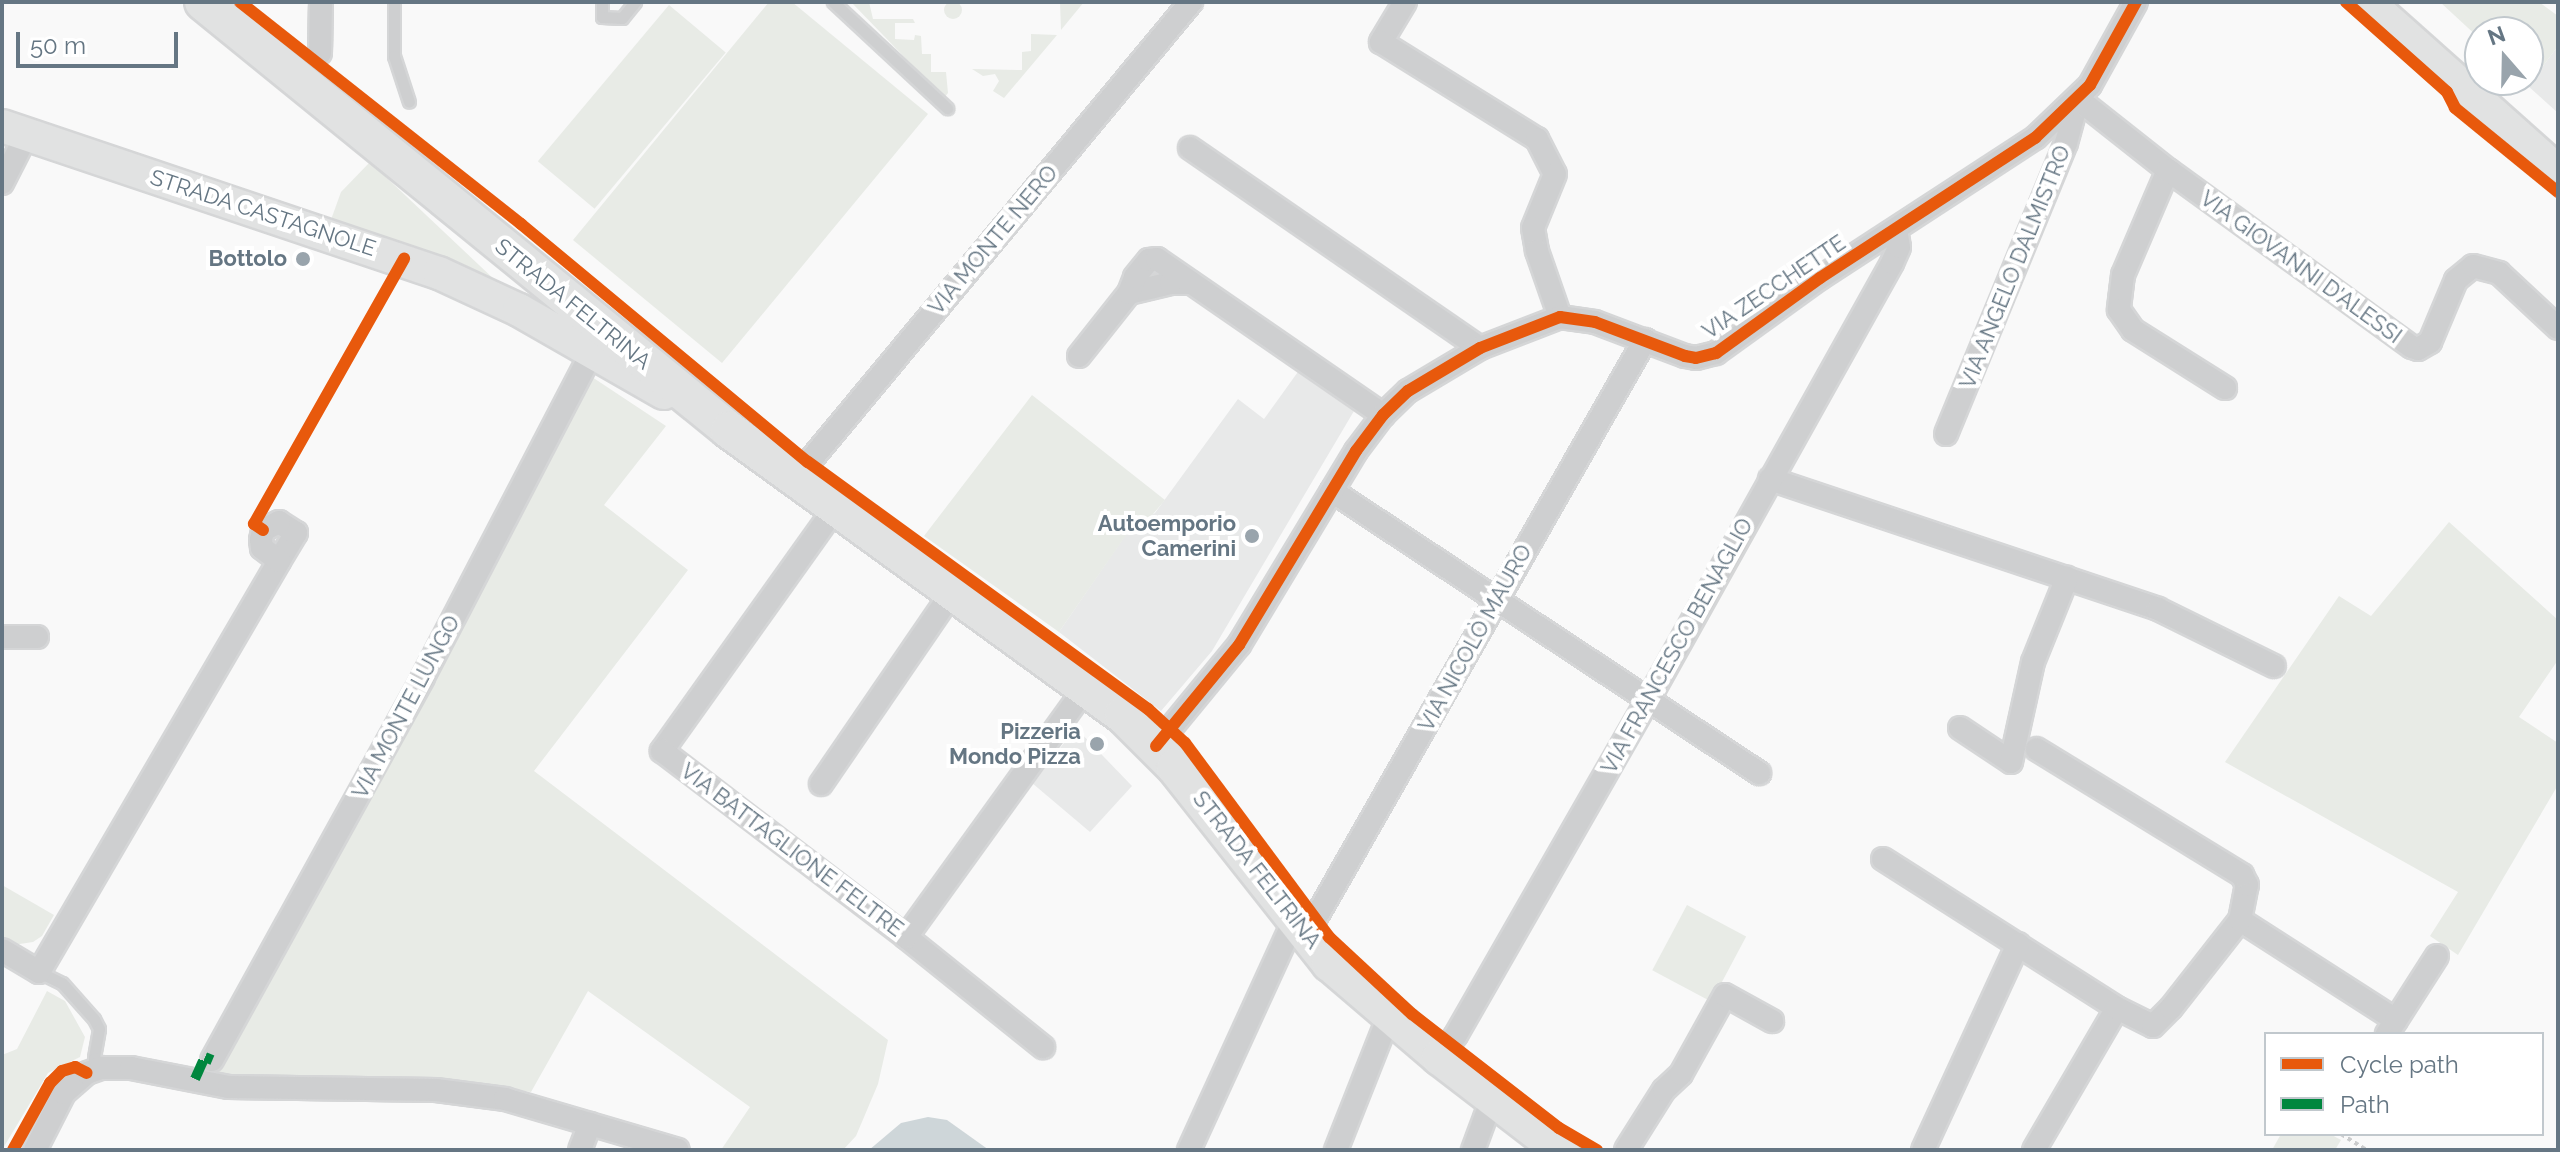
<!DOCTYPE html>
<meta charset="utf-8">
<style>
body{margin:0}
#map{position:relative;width:2560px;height:1152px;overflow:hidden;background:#f9f9f9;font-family:Raleway,sans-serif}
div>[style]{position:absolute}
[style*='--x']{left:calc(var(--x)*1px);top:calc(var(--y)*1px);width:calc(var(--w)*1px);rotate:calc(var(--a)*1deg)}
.built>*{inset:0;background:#e8e9e9}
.green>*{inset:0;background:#e8ebe6;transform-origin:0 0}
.round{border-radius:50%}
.water>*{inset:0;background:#ced6d9}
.path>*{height:4px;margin-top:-2px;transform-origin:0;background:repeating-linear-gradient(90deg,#cbcccd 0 4px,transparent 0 8px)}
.roads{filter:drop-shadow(2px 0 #d5d6d7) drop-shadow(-2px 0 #d5d6d7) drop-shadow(0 2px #d5d6d7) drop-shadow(0 -2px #d5d6d7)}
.service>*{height:11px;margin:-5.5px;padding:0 5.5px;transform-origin:5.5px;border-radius:5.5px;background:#cecfd0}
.minor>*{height:22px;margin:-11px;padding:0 11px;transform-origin:11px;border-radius:11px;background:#cecfd0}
.secondary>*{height:32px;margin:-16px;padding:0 16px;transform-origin:16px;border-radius:16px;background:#e1e2e2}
.primary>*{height:36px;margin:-18px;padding:0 18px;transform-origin:18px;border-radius:18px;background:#e1e2e2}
.quiet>*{height:10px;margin-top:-5px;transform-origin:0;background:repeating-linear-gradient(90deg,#00873e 0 20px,transparent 0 30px)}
.cycleway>*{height:12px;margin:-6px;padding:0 6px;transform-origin:6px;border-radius:6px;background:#e8590c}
.dots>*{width:22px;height:22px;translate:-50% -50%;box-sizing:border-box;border:4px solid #fff;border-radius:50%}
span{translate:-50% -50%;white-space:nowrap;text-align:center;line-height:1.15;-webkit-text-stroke:8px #fff;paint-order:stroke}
.street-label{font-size:22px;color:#657683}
.poi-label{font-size:22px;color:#657683;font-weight:700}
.right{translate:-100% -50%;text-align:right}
.frame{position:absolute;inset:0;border:4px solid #657683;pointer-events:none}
.legend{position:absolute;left:2264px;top:1032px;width:280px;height:104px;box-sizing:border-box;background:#fff;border:2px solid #c1c8cd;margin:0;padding:10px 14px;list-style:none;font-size:24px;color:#657683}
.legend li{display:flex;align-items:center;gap:16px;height:40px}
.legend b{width:40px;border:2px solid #c1c8cd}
.north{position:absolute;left:2464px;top:16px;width:80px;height:80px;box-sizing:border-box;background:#fff;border:2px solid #c1c8cd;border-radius:50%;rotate:340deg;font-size:22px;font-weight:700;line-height:32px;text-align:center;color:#657683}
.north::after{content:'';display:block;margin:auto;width:28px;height:36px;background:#99a4ac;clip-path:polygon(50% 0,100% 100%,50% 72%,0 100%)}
.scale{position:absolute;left:16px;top:32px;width:162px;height:36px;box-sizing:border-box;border:4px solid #657683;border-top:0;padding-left:10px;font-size:24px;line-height:28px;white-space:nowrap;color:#657683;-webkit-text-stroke:6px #fff;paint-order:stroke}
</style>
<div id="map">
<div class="built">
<div style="clip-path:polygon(2558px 46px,2558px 113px,2528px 86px)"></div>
<div style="clip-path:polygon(1300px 369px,1354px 411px,1212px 651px,1161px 711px,1059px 632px,1131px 527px,1155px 513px,1238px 399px,1264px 419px)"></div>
<div style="clip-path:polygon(1076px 728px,1132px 786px,1090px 832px,1032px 783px)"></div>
</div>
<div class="green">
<div class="round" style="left:944px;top:1px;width:18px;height:18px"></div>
<div style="clip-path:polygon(769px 2px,792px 2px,928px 114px,722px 363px,573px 240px)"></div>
<div style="clip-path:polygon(851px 2px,869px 2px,873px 19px,913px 19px,915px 23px,895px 23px,895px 39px,914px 40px,915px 35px,921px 36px,922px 54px,931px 54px,931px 72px,946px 72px,948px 93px,944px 98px)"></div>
<div style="clip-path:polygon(1060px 2px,1084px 2px,1061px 30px)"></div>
<div style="clip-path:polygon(2440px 2px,2539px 2px,2558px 16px,2558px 46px,2528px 86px,2521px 80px,2528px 80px,2528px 32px,2480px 32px,2480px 39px)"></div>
<div style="left:669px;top:5px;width:74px;height:204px;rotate:40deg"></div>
<div style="clip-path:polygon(1031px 34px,1057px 35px,1004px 98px,993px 91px,999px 81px,995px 74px,983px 76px,972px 69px,1022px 70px,1022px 52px,1031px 51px)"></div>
<div style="clip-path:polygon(370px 162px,497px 282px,493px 285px,328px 228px,341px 192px)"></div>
<div style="clip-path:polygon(592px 377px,666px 426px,604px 505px,688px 570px,534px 771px,888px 1040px,878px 1084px,856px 1136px,843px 1150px,721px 1150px,750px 1107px,588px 991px,531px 1092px,445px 1081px,235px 1078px,216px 1072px)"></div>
<div style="clip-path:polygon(1032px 395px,1165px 500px,1148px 520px,1131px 528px,1059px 632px,924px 536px)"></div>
<div style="clip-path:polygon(2449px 522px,2558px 620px,2558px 660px,2519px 717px,2558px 743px,2558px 785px,2458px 955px,2430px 936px,2458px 892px,2225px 762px,2339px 596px,2371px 616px)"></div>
<div style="clip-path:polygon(2px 885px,54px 915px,42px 936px,33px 942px,13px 945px,2px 939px)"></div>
<div style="left:1687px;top:905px;width:67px;height:74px;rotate:28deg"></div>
<div style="clip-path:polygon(47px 991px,65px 1001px,85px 1037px,80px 1057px,48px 1073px,2px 1150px,2px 1055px,17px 1049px)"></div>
<div style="clip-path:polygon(2281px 1134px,2330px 1134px,2341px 1140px,2335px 1150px,2272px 1150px)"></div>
</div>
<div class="water">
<div style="clip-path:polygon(928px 1117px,947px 1120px,989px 1150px,869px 1150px,901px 1123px)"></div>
</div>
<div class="path">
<div style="--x:2341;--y:1134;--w:31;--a:32"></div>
</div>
<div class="roads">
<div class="service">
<div style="--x:394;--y:2;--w:54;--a:90"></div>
<div style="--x:394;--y:56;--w:48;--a:71.9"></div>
<div style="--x:602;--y:2;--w:15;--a:90"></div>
<div style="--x:602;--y:17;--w:20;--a:3"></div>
<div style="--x:622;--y:18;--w:21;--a:-51"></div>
<div style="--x:833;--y:2;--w:156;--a:42.9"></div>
<div style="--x:39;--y:972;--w:25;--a:26"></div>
<div style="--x:62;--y:983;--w:48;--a:48.4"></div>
<div style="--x:94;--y:1019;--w:11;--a:63"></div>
<div style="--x:99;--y:1029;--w:29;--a:100"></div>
<div style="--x:94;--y:1058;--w:12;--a:55"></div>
</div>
<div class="minor">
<div style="--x:1405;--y:2;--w:47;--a:121"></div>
<div style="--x:1381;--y:42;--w:184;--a:31.9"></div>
<div style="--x:1537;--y:139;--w:39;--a:63"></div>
<div style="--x:1555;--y:174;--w:58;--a:112.2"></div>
<div style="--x:1533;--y:228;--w:23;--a:80"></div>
<div style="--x:1537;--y:251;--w:70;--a:70.8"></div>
<div style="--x:320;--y:53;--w:51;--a:-88.9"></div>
<div style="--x:1190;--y:148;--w:352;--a:34.6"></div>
<div style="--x:2168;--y:170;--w:114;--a:113.2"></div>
<div style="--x:2123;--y:275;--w:35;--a:97"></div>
<div style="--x:2119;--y:310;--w:24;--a:55"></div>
<div style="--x:2133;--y:330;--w:109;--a:32.2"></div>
<div style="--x:2;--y:183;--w:55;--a:-63"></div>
<div style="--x:1129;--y:293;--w:43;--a:-13.4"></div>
<div style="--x:1171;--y:283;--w:20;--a:0"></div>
<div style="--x:1079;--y:356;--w:80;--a:-51.6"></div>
<div style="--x:1129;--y:293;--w:17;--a:-69"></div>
<div style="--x:1135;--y:277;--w:22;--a:-51"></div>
<div style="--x:1149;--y:260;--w:8;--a:-7"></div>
<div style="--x:1157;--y:259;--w:275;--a:34.6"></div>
<div style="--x:1946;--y:434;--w:315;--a:-67.6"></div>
<div style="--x:2066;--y:143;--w:46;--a:-74.7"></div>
<div style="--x:2078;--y:99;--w:115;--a:38.3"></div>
<div style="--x:2168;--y:170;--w:301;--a:36"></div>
<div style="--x:2412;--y:347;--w:6;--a:18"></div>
<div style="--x:2418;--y:349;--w:14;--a:-30"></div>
<div style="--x:2430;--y:342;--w:67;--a:-67.2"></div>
<div style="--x:2456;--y:280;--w:22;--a:-39"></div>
<div style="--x:2473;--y:266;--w:27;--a:15"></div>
<div style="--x:2499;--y:273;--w:81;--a:43"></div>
<div style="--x:795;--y:479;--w:620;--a:-50.3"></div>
<div style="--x:1770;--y:479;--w:409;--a:18.5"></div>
<div style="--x:2158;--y:609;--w:129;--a:26.2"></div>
<div style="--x:1332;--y:491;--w:512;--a:33.44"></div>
<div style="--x:836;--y:507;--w:300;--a:125.5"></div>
<div style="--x:662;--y:751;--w:307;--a:37.3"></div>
<div style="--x:906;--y:937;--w:176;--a:38.8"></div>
<div style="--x:2;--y:637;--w:35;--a:0"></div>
<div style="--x:1960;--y:728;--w:61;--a:33.7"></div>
<div style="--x:2011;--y:762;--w:102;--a:-77.6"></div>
<div style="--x:2033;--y:662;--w:91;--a:-68"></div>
<div style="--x:1156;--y:746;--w:131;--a:-50.6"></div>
<div style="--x:1239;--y:645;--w:227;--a:-58.9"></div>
<div style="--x:1356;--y:451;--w:45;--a:-53.1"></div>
<div style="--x:1383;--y:415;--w:35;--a:-44"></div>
<div style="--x:1408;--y:391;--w:84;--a:-30.8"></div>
<div style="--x:1480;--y:348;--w:86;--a:-21.2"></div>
<div style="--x:1560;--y:317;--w:35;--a:8"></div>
<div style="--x:1595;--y:322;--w:96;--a:20.7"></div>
<div style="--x:1685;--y:356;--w:11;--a:10"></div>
<div style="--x:1696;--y:358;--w:21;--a:-14"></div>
<div style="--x:1716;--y:353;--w:128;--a:-35.8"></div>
<div style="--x:1820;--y:278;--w:257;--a:-33.1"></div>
<div style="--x:2035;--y:138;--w:76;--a:-43.9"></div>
<div style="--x:2090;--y:85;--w:95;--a:-61"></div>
<div style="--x:821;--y:784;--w:235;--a:-55.6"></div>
<div style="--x:1883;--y:859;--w:277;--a:32.5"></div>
<div style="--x:2240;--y:920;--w:185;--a:32.7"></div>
<div style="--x:2396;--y:1020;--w:17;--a:123"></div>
<div style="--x:1306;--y:935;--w:685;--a:-60.33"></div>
<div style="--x:906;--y:937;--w:308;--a:-54.2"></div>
<div style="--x:2;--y:950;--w:43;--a:30.7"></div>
<div style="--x:39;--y:972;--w:476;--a:-59.7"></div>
<div style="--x:279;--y:561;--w:33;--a:-59"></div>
<div style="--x:296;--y:533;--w:20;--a:-147"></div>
<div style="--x:279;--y:522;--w:18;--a:153"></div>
<div style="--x:263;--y:530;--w:10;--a:101"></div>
<div style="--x:261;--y:540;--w:8;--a:83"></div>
<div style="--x:262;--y:548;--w:21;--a:37"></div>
<div style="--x:2396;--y:1020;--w:76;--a:-57.4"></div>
<div style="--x:1440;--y:1057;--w:27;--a:-54"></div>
<div style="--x:1456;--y:1035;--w:386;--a:-60.2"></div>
<div style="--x:1648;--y:700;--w:501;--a:-60.82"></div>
<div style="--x:1892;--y:263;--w:17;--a:-66"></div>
<div style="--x:1899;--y:247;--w:17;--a:-100"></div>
<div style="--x:212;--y:1060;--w:437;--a:-61.1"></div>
<div style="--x:423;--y:677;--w:369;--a:-62.5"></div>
<div style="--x:35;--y:1150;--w:64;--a:-63"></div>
<div style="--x:64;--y:1093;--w:30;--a:-41"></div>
<div style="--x:87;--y:1073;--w:15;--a:-20"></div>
<div style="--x:101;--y:1068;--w:30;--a:0"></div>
<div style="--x:131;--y:1068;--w:100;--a:11"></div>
<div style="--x:229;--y:1087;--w:207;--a:0.8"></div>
<div style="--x:436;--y:1090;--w:70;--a:7.4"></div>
<div style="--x:505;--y:1099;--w:180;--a:16.4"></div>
<div style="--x:580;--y:1150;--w:28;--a:-69"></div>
<div style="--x:1189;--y:1150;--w:252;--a:-65.4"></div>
<div style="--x:1336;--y:1150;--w:144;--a:-68.4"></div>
<div style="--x:1473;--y:1150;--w:54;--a:-69.6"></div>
<div style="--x:1626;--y:1150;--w:71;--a:-57.7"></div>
<div style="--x:1664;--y:1090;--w:23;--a:-43"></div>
<div style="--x:1681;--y:1074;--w:90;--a:-60.9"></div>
<div style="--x:1725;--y:995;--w:54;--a:29"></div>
<div style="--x:1923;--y:1150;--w:227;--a:-65.2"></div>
<div style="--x:2034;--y:1150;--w:164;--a:-59.7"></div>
<div style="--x:2117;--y:1008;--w:40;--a:26.6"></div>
<div style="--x:2153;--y:1026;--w:25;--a:-45"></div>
<div style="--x:2171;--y:1008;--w:112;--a:-51.9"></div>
<div style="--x:2240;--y:920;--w:36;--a:-79"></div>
<div style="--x:2247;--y:885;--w:11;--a:-117"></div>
<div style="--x:2242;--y:875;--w:241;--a:-148.5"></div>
</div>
<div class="secondary">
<div style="--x:2368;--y:2;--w:254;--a:41.7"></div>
<div style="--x:2;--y:126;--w:461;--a:18.6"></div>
<div style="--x:439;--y:273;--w:88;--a:24.8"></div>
<div style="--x:519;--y:310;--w:167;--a:29.8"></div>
</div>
<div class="primary">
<div style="--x:203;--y:2;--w:678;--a:39.13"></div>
<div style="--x:729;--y:430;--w:486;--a:35.9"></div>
<div style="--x:1123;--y:715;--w:74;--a:45"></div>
<div style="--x:1175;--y:767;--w:250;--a:51.7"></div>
<div style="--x:1330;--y:963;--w:145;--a:40.5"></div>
<div style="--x:1440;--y:1057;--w:153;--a:37.5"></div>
</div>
</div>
<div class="quiet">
<div style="--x:195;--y:1079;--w:24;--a:-66"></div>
<div style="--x:205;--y:1057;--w:8;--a:23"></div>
</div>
<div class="cycleway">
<div style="--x:240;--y:2;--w:358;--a:38.3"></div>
<div style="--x:521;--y:224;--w:373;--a:39.7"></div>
<div style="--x:808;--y:462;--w:420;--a:36"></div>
<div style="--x:1148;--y:709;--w:50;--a:42.6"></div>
<div style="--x:1185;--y:743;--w:242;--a:53.4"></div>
<div style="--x:1329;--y:937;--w:113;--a:42.9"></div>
<div style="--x:1412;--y:1014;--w:186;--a:37.8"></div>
<div style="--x:1559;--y:1128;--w:44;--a:30.1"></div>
<div style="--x:2346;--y:2;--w:135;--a:41.7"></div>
<div style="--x:2447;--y:92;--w:18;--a:63"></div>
<div style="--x:2455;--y:108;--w:133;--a:39.2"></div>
<div style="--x:263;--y:530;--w:11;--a:-146"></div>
<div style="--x:254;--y:524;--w:305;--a:-60.5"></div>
<div style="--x:1156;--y:746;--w:131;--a:-50.6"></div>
<div style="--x:1239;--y:645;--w:227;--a:-58.9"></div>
<div style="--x:1356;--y:451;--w:45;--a:-53.1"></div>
<div style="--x:1383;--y:415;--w:35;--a:-44"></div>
<div style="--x:1408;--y:391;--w:84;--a:-30.8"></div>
<div style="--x:1480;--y:348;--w:86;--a:-21.2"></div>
<div style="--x:1560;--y:317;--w:35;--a:8"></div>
<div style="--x:1595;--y:322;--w:96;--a:20.7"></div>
<div style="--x:1685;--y:356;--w:11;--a:10"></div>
<div style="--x:1696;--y:358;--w:21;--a:-14"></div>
<div style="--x:1716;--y:353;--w:128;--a:-35.8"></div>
<div style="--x:1820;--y:278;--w:257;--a:-33.1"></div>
<div style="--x:2035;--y:138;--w:76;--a:-43.9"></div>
<div style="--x:2090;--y:85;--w:95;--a:-61"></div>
<div style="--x:13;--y:1150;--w:77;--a:-61.1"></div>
<div style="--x:50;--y:1083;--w:17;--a:-45"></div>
<div style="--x:62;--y:1071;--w:14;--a:-17"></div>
<div style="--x:75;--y:1067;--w:13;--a:27"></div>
</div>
<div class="dots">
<div style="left:303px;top:259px;background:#99a4ac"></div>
<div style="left:1252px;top:536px;background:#99a4ac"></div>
<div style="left:1097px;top:744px;background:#99a4ac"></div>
</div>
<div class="street-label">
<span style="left:263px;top:213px;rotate:18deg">STRADA CASTAGNOLE</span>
<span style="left:993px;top:240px;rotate:-50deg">VIA MONTE NERO</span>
<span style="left:2015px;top:267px;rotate:-68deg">VIA ANGELO DALMISTRO</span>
<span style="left:2301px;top:267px;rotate:36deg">VIA GIOVANNI D'ALESSI</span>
<span style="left:1774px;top:287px;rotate:-34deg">VIA ZECCHETTE</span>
<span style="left:573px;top:304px;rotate:39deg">STRADA FELTRINA</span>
<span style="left:1475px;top:638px;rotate:-61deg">VIA NICOLÒ MAURO</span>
<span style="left:1677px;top:646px;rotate:-61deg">VIA FRANCESCO BENAGLIO</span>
<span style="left:406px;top:707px;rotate:-62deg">VIA MONTE LUNGO</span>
<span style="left:792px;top:850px;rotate:37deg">VIA BATTAGLIONE FELTRE</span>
<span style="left:1257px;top:870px;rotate:52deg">STRADA FELTRINA</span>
</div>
<div class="poi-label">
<span class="right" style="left:287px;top:259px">Bottolo</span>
<span class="right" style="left:1236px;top:536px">Autoemporio<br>Camerini</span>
<span class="right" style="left:1081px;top:744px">Pizzeria<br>Mondo Pizza</span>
</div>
<div class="frame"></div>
<ul class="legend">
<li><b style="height:10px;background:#e8590c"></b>Cycle path</li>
<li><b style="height:10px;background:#00873e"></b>Path</li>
</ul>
<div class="north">N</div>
<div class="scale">50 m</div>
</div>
